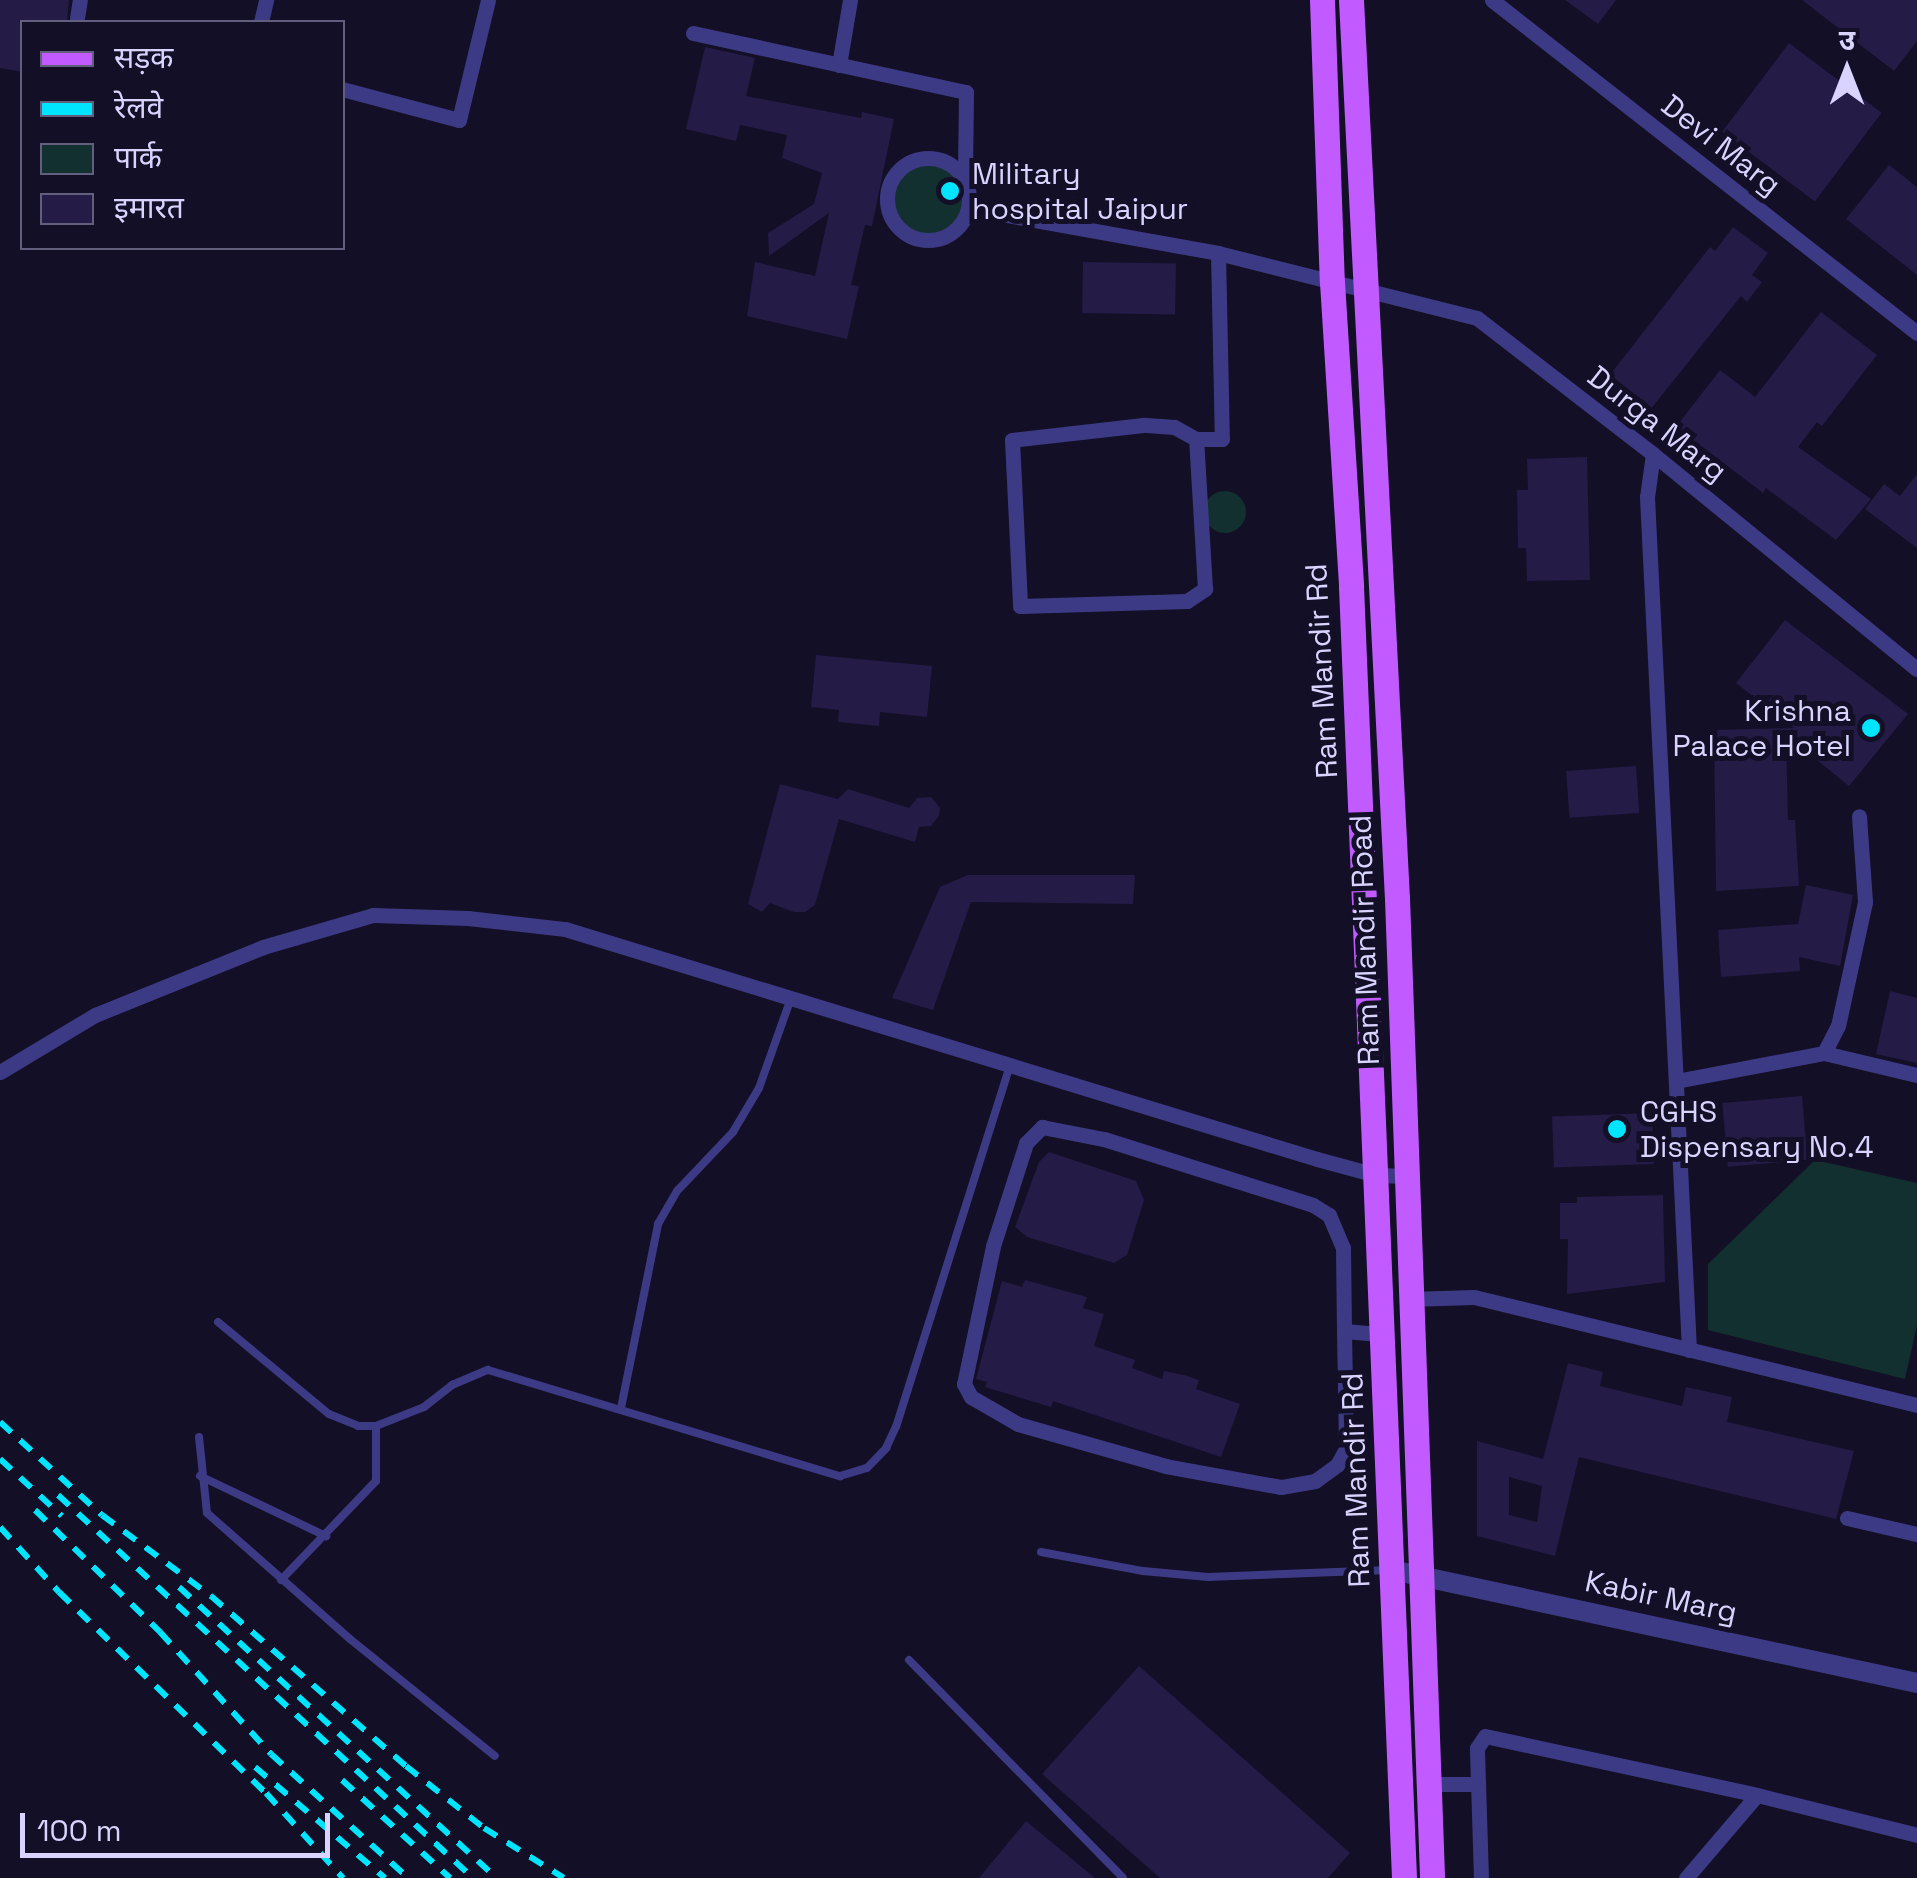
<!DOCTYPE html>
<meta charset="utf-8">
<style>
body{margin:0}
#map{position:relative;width:1917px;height:1878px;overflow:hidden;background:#130f26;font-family:"Space Grotesk","Noto Sans Devanagari",sans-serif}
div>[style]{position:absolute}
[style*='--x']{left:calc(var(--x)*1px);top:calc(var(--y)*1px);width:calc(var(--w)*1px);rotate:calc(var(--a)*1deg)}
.green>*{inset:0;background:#12302f}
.round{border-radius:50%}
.building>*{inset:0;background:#241b47;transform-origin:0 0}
.service>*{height:8px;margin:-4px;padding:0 4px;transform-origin:4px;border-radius:4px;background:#3d3a85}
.minor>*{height:15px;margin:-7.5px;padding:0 7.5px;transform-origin:7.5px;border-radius:7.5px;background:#3d3a85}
.minor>.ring{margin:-7.5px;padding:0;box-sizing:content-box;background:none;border:15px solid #3d3a85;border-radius:50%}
.tertiary>*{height:20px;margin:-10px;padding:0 10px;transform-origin:10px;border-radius:10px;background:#3d3a85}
.primary>*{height:25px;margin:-12.5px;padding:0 12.5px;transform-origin:12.5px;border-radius:12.5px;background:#c25bff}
.rail>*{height:6px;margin-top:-3px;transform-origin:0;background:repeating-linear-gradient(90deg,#00e5ff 0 15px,transparent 0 27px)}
.dots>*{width:28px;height:28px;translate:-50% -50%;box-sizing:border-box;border:5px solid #130f26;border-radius:50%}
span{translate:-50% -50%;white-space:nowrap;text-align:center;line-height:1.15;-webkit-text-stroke:10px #130f26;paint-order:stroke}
.street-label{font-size:30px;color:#d9d4ff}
.poi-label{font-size:30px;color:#d9d4ff}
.left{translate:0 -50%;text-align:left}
.right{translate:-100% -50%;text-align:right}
.legend{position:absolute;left:20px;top:20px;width:325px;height:230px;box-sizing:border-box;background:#130f26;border:2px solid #625e7d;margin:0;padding:12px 18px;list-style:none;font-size:30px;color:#d9d4ff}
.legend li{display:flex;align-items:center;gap:20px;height:50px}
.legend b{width:50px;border:2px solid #625e7d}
.north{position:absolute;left:1797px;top:20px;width:100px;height:100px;-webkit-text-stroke:8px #130f26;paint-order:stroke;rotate:0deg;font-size:28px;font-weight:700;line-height:40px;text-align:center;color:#d9d4ff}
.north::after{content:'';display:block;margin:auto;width:35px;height:45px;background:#d9d4ff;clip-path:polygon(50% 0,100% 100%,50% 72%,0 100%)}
.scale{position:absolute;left:20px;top:1813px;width:310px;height:45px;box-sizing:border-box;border:5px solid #d9d4ff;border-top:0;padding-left:12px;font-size:30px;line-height:35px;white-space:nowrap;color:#d9d4ff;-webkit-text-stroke:8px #130f26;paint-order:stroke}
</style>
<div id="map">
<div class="green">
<div class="round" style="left:892px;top:164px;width:72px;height:72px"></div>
<div class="round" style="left:1204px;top:491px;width:42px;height:42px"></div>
<div style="clip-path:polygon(1815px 1160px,1917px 1183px,1917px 1325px,1905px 1379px,1708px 1330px,1708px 1264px)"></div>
</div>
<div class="building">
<div style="clip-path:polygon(0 0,69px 0,67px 22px,22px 22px,22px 72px,0 68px)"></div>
<div style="clip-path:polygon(1565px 0,1616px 0,1598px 24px)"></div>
<div style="clip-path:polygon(1802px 0,1917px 0,1917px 41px,1894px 71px)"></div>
<div style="left:1789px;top:43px;width:116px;height:111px;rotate:37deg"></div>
<div style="clip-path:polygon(705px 47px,755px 58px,746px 96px,861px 118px,862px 112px,894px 119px,872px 226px,865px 225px,851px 285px,859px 286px,847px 339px,747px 316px,755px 262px,815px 276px,829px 213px,769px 256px,768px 233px,814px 204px,822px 173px,782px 158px,787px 135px,740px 125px,736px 141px,686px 129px)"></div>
<div style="clip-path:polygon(1889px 165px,1917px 187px,1917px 275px,1846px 219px)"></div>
<div style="clip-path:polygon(1733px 227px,1768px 253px,1752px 275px,1762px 282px,1747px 302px,1741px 296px,1650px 410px,1609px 376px,1710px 247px,1715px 251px)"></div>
<div style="left:1083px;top:262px;width:93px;height:51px;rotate:1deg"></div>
<div style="clip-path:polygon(1821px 312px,1877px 355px,1822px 426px,1817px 422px,1798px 447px,1871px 499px,1836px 540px,1766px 488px,1763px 493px,1676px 427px,1720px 370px,1755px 397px)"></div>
<div style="clip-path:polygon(1587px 457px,1590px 580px,1527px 581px,1526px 548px,1518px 548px,1517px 490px,1528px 490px,1527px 459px)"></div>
<div style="clip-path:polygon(1917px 474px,1917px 548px,1865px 509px,1884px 484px,1900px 496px)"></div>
<div style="clip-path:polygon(1785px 620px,1908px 714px,1849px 786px,1786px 735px,1788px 820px,1795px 820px,1799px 886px,1716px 891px,1714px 730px,1794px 728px,1736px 683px)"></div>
<div style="clip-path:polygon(816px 655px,932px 666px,927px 717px,880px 712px,879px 726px,838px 722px,839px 710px,811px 707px)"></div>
<div style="left:1636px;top:766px;width:47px;height:70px;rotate:86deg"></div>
<div style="clip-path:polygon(780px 784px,838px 799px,848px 789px,909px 808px,917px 798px,931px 797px,940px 808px,939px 816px,931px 826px,919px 827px,915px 842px,839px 819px,815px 905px,805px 912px,794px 912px,770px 903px,762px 912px,748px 904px)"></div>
<div style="clip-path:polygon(968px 875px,1135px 875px,1133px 904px,971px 902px,933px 1010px,892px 998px,940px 887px)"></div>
<div style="clip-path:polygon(1806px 885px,1853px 895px,1840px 966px,1799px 957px,1800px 971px,1721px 977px,1718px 930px,1798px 924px)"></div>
<div style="clip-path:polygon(1890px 991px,1917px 998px,1917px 1063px,1876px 1054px)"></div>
<div style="left:1802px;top:1096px;width:64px;height:80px;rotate:85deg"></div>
<div style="left:1652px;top:1113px;width:51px;height:100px;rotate:88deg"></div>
<div style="clip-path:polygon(1049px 1152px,1136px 1181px,1144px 1200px,1127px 1255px,1114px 1263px,1027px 1237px,1015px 1227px,1039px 1162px)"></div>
<div style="clip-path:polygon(1663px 1195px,1665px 1282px,1567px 1294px,1568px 1239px,1560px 1239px,1560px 1203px,1577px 1203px,1577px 1197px)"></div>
<div style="clip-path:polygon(1025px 1280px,1087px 1297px,1083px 1308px,1104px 1314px,1094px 1346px,1135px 1360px,1132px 1368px,1162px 1379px,1164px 1371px,1184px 1375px,1199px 1380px,1196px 1389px,1240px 1404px,1221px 1457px,1053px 1401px,1051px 1407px,985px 1387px,987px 1382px,976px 1379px,1002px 1281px,1022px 1287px)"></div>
<div style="clip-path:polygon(evenodd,1568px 1363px,1603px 1372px,1600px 1386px,1682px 1406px,1686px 1387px,1732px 1397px,1727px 1422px,1854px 1451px,1836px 1519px,1579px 1457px,1555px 1556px,1477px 1536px,1477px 1441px,1543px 1459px,1568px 1363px,1509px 1477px,1542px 1486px,1537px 1522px,1509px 1515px,1509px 1477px)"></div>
<div style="clip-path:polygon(1139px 1666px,1350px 1853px,1328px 1878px,1160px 1878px,1042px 1774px)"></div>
<div style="clip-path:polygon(1026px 1821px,1095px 1878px,979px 1878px)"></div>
</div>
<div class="service">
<div style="--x:218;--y:1322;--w:144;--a:39.7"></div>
<div style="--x:329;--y:1414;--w:31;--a:22"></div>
<div style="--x:358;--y:1426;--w:18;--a:0"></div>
<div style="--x:376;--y:1426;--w:52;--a:-21.6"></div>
<div style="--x:424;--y:1407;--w:36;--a:-38"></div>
<div style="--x:452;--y:1385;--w:39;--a:-23"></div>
<div style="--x:488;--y:1370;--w:368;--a:16.8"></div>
<div style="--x:840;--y:1476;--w:28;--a:-17"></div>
<div style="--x:867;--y:1468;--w:28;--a:-46"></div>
<div style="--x:886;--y:1448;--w:23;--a:-65"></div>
<div style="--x:896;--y:1427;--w:380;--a:-72.5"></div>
<div style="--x:621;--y:1408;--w:188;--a:-78.6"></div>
<div style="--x:658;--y:1224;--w:39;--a:-60"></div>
<div style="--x:678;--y:1190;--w:80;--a:-46.5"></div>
<div style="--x:733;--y:1132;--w:51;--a:-59.4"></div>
<div style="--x:759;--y:1088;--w:96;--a:-70.4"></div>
<div style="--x:199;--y:1437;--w:76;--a:84"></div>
<div style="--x:207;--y:1513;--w:191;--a:41.4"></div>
<div style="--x:350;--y:1639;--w:186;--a:38.9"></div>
<div style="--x:200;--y:1476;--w:140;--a:25.5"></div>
<div style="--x:1041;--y:1552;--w:104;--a:10.6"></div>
<div style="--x:1143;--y:1571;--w:65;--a:5.3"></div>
<div style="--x:1208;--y:1577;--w:181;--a:-2.2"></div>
<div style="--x:281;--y:1580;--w:137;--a:-46.2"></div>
<div style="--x:376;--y:1481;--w:55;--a:-90"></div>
<div style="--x:909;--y:1660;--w:305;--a:45.5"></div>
</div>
<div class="minor">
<div style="--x:1492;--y:0;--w:540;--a:38.08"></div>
<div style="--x:77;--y:18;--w:18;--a:-81"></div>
<div style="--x:261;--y:22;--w:23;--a:-77"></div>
<div style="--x:693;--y:33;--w:279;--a:12.2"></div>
<div style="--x:966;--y:92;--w:87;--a:90.7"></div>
<div style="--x:839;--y:65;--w:66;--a:-80.4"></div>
<div style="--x:342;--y:89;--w:121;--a:14.8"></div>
<div style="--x:459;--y:120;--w:123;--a:-76.4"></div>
<div class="ring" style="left:887px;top:158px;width:67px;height:67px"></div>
<div style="--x:968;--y:208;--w:254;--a:10.2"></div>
<div style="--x:1218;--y:253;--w:186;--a:88.8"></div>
<div style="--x:1222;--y:439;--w:26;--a:180"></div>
<div style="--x:1196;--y:439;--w:25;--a:-151"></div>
<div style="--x:1174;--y:427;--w:31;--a:-176"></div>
<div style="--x:1143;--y:425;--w:132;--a:173.5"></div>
<div style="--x:1012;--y:440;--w:166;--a:87.2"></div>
<div style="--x:1020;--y:606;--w:167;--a:-1.7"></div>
<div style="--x:1187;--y:601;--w:22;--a:-34"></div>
<div style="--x:1205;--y:589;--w:150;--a:-93.4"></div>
<div style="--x:1218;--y:253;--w:267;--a:14.1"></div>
<div style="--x:1477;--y:318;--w:222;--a:37.7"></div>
<div style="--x:1653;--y:454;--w:340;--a:39.2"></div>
<div style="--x:1653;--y:454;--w:43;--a:97.9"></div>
<div style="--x:1647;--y:497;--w:854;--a:87.18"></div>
<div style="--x:1824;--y:1053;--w:96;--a:13.3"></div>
<div style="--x:0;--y:1072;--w:111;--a:-31"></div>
<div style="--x:95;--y:1015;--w:181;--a:-22"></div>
<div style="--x:263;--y:947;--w:115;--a:-16.2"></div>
<div style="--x:373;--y:915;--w:95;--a:1.8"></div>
<div style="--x:468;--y:918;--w:98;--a:6.5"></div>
<div style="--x:565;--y:929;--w:786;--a:17.01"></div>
<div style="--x:1317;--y:1159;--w:61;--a:15.2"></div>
<div style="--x:1376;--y:1175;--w:31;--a:2"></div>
<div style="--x:1676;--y:1081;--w:151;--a:-10.7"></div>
<div style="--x:1824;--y:1053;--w:30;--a:-63"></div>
<div style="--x:1838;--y:1026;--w:127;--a:-77.7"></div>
<div style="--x:1865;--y:902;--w:86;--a:-94"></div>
<div style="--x:1409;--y:1299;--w:65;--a:-1.8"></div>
<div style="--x:1474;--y:1297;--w:456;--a:13.7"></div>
<div style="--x:1344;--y:1331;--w:118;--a:89"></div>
<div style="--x:1346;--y:1449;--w:18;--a:119"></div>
<div style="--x:1337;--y:1465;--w:27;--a:144"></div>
<div style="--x:1315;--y:1481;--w:35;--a:170"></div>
<div style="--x:1281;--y:1487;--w:117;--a:-169.7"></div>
<div style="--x:1166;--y:1466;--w:154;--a:-164.2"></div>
<div style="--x:1018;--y:1424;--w:54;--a:-150.1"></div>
<div style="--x:971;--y:1397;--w:15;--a:-118"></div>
<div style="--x:964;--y:1384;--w:141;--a:-78.1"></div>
<div style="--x:993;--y:1246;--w:108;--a:-72.2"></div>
<div style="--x:1026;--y:1143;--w:23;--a:-45"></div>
<div style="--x:1042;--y:1127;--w:63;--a:11"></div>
<div style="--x:1104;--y:1139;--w:219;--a:17.5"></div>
<div style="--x:1313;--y:1205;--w:19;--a:32"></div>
<div style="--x:1329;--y:1215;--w:36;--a:67"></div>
<div style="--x:1343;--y:1248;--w:83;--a:89.3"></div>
<div style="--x:1344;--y:1331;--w:38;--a:5"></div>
<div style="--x:1847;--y:1518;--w:72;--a:12.9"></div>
<div style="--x:1430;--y:1784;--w:48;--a:0"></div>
<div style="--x:1481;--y:1878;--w:130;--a:-91.8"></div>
<div style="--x:1477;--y:1748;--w:14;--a:-56"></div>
<div style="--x:1485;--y:1736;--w:278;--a:12.2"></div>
<div style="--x:1757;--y:1795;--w:165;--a:14"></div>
<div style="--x:1686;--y:1878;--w:109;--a:-49.5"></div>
</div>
<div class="tertiary">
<div style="--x:1392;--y:1570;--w:537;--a:12.15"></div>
</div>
<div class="primary">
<div style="--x:1322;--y:0;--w:282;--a:88"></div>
<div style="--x:1332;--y:282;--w:305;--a:86.4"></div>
<div style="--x:1351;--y:586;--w:1293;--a:87.65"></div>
<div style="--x:1351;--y:0;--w:899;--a:87.07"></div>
<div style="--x:1397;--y:898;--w:981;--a:87.95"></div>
</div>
<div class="rail">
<div style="--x:0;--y:1422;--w:138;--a:42.4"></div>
<div style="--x:102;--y:1515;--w:136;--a:36.6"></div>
<div style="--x:211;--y:1596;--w:259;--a:41.1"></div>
<div style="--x:406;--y:1766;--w:100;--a:38.5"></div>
<div style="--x:484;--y:1828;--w:94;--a:32"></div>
<div style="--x:0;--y:1459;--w:84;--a:42.6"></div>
<div style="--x:58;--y:1495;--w:565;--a:42.7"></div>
<div style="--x:35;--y:1510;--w:175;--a:44.3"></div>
<div style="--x:160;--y:1632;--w:165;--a:47.7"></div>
<div style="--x:271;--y:1754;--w:185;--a:42.1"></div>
<div style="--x:0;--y:1527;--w:88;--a:47.8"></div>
<div style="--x:59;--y:1592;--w:289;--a:44.2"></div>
<div style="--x:266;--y:1793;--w:115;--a:47.8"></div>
<div style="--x:179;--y:1587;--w:431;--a:42.5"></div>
<div style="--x:255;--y:1767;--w:171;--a:40.5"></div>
<div style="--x:342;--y:1780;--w:146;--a:42.2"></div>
</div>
<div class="dots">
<div style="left:950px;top:191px;background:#00e5ff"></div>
<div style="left:1871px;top:728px;background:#00e5ff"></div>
<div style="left:1617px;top:1129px;background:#00e5ff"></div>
</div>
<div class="street-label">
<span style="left:1721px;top:145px;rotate:38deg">Devi Marg</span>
<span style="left:1657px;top:424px;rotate:38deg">Durga Marg</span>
<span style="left:1322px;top:671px;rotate:-93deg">Ram Mandir Rd</span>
<span style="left:1365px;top:940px;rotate:-92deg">Ram Mandir Road</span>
<span style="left:1356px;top:1480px;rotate:-92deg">Ram Mandir Rd</span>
<span style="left:1661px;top:1597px;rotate:12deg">Kabir Marg</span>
</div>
<div class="poi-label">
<span class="left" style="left:972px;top:191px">Military<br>hospital Jaipur</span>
<span class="right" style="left:1851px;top:728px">Krishna<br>Palace Hotel</span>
<span class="left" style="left:1640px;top:1129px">CGHS<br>Dispensary No.4</span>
</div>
<ul class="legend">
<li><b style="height:12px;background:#c25bff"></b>सड़क</li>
<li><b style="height:12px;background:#00e5ff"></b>रेलवे</li>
<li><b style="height:28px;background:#12302f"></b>पार्क</li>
<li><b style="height:28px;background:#241b47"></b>इमारत</li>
</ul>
<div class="north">उ</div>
<div class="scale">100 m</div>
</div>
